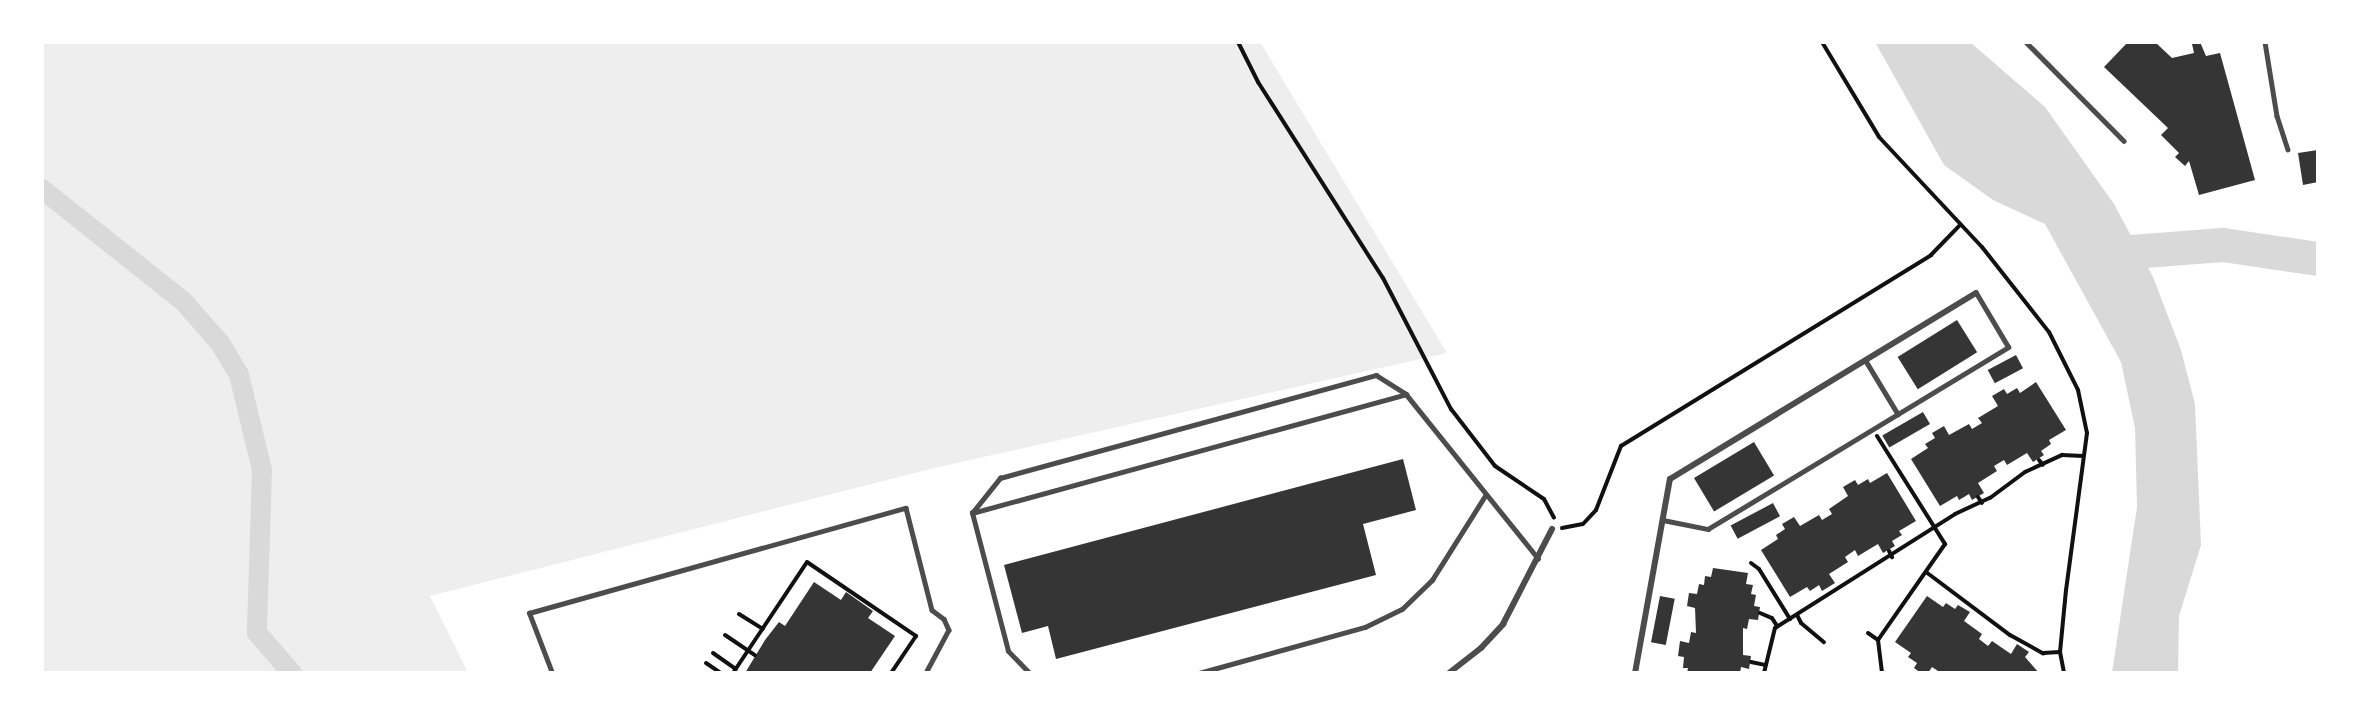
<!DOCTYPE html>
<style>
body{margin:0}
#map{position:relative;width:2360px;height:715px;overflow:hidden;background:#fff;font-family:"Open Sans",sans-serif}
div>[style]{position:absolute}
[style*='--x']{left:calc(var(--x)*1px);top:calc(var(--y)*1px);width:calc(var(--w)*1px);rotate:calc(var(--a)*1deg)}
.green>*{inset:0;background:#eee}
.water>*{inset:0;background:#d9d9d9}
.canal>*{height:20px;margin:-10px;padding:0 10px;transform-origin:10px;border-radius:10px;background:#d9d9d9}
.river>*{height:34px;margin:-17px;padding:0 17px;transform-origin:17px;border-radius:17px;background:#d9d9d9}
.building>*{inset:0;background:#353535;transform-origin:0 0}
.path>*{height:4px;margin:-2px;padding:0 2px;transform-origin:2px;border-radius:2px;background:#111}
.service>*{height:4.5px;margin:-2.25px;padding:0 2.25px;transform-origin:2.25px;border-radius:2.25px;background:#4c4c4c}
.minor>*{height:6px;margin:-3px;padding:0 3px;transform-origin:3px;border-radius:3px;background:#4c4c4c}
span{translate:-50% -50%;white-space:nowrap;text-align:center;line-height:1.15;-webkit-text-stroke:4.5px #fff;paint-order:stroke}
.frame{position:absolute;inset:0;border:44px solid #fff;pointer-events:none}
</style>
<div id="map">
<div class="green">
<div style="clip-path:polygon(42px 42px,1260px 42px,1447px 353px,930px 469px,430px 596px,468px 673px,42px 673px)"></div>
</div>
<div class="water">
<div style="clip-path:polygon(1875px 42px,1970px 42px,2045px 107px,2114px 204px,2153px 277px,2181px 350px,2195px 404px,2201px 545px,2179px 616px,2178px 673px,2112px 673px,2137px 507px,2135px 428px,2121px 362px,2045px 224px,1993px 200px,1944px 165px)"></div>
</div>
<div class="canal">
<div style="--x:42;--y:189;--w:181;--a:38.5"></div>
<div style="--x:184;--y:302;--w:55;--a:48.7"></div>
<div style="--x:220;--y:343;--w:37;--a:59"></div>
<div style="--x:239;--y:375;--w:98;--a:76.4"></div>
<div style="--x:262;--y:470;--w:163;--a:91.8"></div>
<div style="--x:257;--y:633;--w:53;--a:48.8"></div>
</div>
<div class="river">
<div style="--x:2106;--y:254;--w:117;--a:-4.4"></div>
<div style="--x:2223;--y:245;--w:96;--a:8.4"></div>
</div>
<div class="building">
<div style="clip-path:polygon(2128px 42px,2155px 42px,2172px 58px,2194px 53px,2192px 44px,2200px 42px,2206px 56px,2220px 53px,2255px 180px,2199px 195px,2189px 161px,2185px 166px,2175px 157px,2179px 153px,2161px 135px,2168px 128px,2104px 67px)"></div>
<div style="clip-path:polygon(2318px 150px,2318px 182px,2303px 185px,2298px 153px)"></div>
<div style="left:1957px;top:320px;width:38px;height:70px;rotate:58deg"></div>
<div style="left:2016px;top:355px;width:15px;height:32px;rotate:62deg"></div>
<div style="clip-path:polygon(2036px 382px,2066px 430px,2049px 440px,2051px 444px,2041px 451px,2044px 455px,2033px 462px,2027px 453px,2007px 465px,2004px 460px,1994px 466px,1997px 471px,1978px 483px,1984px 493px,1972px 500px,1969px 494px,1959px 500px,1957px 496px,1940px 506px,1911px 459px,1928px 448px,1925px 444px,1935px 438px,1932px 433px,1944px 426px,1949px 435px,1969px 424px,1972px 429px,1982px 423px,1978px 418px,1998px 406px,1992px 396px,2004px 389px,2007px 394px,2017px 388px,2020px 393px)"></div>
<div style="left:1923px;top:412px;width:14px;height:47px;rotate:60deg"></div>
<div style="left:1754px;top:442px;width:39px;height:70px;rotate:59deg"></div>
<div style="clip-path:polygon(1403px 459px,1416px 510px,1363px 524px,1376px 575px,1056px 659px,1048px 626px,1022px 633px,1004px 565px)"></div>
<div style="clip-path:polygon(1887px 473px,1916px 521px,1899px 531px,1902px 535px,1892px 541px,1895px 546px,1883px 553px,1878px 544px,1858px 556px,1855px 550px,1845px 557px,1848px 562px,1829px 574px,1835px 583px,1822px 591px,1819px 585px,1810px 591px,1807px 587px,1790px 597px,1761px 550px,1778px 539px,1776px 535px,1785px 529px,1782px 524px,1794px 517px,1800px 526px,1819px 515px,1822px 520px,1832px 514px,1829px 509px,1848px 496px,1843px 487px,1855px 480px,1858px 485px,1868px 479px,1870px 483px)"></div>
<div style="left:1773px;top:503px;width:15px;height:48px;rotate:62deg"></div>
<div style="clip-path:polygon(1713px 568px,1748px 573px,1746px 584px,1753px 585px,1751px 594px,1756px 595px,1754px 606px,1760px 607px,1758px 620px,1749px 619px,1747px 629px,1743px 628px,1743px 655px,1751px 656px,1749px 669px,1741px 667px,1740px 673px,1687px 673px,1688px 668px,1683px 668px,1684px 657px,1678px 656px,1680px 641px,1689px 643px,1691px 632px,1696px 633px,1695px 608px,1687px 606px,1689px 593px,1697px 594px,1699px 584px,1704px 585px,1705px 576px,1711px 577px)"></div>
<div style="clip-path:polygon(814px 582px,841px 600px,846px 592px,873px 611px,868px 618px,895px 636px,870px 673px,745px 673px,765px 640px,779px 622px,785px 626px)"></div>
<div style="left:1660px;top:596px;width:15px;height:47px;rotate:11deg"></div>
<div style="clip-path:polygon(1927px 596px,1943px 607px,1946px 603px,1955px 609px,1958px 605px,1970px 612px,1964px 621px,1982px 634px,1979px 639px,1988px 646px,1992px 641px,2011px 654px,2017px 644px,2029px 652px,2025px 657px,2039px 673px,1941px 673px,1932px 667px,1928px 673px,1921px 673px,1914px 668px,1917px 663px,1908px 657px,1911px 653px,1895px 642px)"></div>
</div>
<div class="path">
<div style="--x:1238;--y:42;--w:45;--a:63.4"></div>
<div style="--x:1258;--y:82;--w:232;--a:57.5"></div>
<div style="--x:1383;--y:278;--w:148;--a:62.6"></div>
<div style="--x:1451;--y:409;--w:72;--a:52.3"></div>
<div style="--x:1495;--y:466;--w:59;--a:34"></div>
<div style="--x:1544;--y:499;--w:21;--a:62"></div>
<div style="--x:1822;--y:42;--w:111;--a:59"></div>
<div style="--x:1879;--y:137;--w:151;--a:46.9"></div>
<div style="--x:1982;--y:247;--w:108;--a:51.8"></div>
<div style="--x:2049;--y:332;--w:65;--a:63.4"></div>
<div style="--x:2078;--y:390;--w:44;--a:78.2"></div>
<div style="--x:2087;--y:433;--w:158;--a:97.6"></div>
<div style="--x:2066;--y:590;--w:62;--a:95.5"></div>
<div style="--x:2060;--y:652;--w:21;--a:79"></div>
<div style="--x:1877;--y:436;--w:128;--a:57.8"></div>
<div style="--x:1945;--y:544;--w:117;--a:124.9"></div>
<div style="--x:1878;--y:640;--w:33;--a:83"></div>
<div style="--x:2039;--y:460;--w:6;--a:51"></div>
<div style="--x:1978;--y:497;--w:7;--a:56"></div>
<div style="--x:1562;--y:528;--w:21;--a:-11"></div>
<div style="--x:1583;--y:524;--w:19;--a:-47"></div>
<div style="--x:1596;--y:510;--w:69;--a:-68.7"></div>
<div style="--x:1621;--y:446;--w:364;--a:-31.6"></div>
<div style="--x:1931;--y:255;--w:42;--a:-46"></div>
<div style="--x:1889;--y:551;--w:7;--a:63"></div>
<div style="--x:1751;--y:563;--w:10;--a:37"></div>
<div style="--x:1759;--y:569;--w:59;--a:58.2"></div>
<div style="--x:1926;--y:572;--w:105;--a:36.9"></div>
<div style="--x:2010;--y:635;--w:38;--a:29"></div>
<div style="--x:2043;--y:653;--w:17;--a:-3"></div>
<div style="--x:1760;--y:613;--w:13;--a:23"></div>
<div style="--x:1772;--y:618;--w:9;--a:58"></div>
<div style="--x:739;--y:614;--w:28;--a:32"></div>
<div style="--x:1797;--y:615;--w:9;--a:63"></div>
<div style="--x:1801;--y:623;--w:30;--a:40"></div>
<div style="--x:1868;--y:633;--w:12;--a:35"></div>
<div style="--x:725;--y:635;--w:36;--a:34"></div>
<div style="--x:713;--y:653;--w:28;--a:35"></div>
<div style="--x:1751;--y:662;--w:14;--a:12"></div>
<div style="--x:706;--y:663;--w:18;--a:34"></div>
<div style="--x:733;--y:673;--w:133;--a:-56.3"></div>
<div style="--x:807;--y:562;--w:132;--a:34.2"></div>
<div style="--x:916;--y:636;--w:45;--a:124"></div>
<div style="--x:1764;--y:673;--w:46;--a:-76.3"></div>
<div style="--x:1775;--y:628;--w:213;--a:-32.3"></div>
<div style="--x:1955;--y:514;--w:38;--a:-25"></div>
<div style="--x:1990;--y:498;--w:44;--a:-36.6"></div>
<div style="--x:2025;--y:472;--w:41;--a:-24.7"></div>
<div style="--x:2062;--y:455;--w:21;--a:3"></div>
</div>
<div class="service">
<div style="--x:2026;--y:42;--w:139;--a:45.3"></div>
<div style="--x:2265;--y:42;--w:75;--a:80.8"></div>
<div style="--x:2277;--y:116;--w:35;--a:72"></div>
<div style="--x:1866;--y:361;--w:62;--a:58.9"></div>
<div style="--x:972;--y:513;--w:45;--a:-51.3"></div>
<div style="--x:1000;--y:478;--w:390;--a:-15.3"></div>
<div style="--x:1376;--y:375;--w:36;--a:32"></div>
<div style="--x:1663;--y:520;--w:46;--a:11.3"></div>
<div style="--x:1708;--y:529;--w:351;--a:-31.2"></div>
<div style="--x:2008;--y:347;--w:63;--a:-120.7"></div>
<div style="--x:552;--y:673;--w:64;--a:-111"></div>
<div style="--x:529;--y:613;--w:391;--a:-15.6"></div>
<div style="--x:906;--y:508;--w:105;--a:75.7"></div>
<div style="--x:932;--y:610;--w:15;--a:37"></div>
<div style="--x:944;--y:619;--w:12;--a:66"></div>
<div style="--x:949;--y:630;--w:49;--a:118.1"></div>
<div style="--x:1029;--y:673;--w:30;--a:-134"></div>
<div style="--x:1008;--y:651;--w:143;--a:-104.6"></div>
<div style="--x:972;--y:513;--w:450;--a:-15.3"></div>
<div style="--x:1406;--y:394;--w:211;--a:51.2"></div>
<div style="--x:1199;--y:673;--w:172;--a:-15.5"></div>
<div style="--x:1365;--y:627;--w:41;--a:-25.9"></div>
<div style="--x:1402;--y:609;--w:42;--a:-44"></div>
<div style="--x:1432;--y:580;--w:99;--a:-57.8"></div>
</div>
<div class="minor">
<div style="--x:1449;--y:673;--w:41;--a:-38"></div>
<div style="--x:1481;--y:648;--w:33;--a:-47"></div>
<div style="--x:1503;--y:624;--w:107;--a:-62.7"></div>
<div style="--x:1635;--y:673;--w:197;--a:-79.8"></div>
<div style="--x:1670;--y:479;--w:358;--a:-31.3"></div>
</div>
<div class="frame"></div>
</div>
